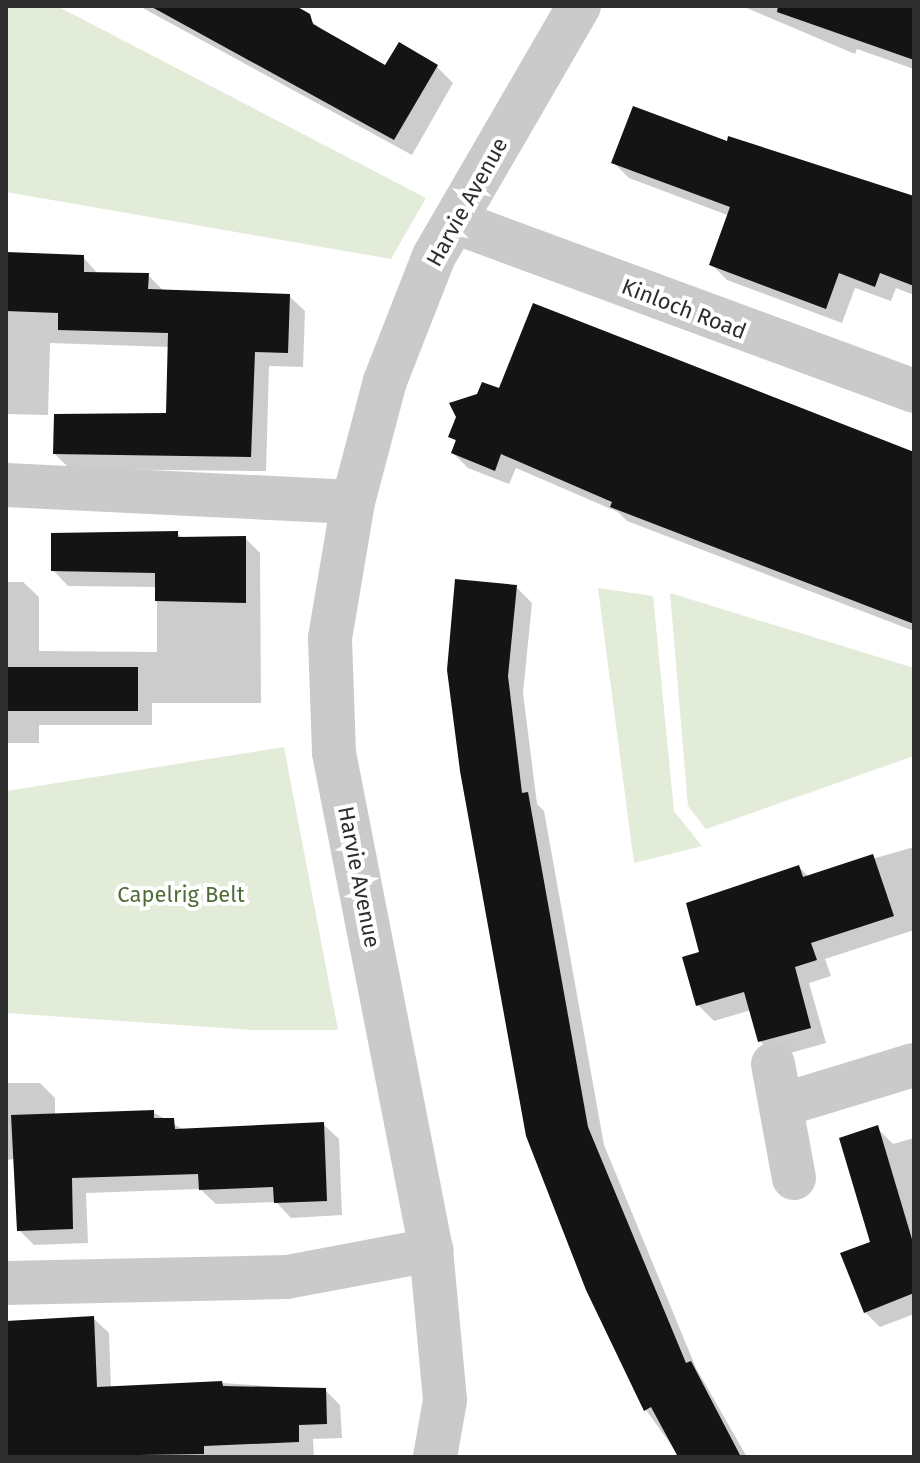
<!DOCTYPE html>
<style>
body{margin:0}
#map{position:relative;width:920px;height:1463px;overflow:hidden;background:#fff;font-family:"Fira Sans",sans-serif}
div>[style]{position:absolute}
[style*='--x']{left:calc(var(--x)*1px);top:calc(var(--y)*1px);width:calc(var(--w)*1px);rotate:calc(var(--a)*1deg)}
.green>*{inset:0;background:#e3ecd9}
.shadow>*{inset:0;background:#0003}
.building>*{inset:0;background:#141414;transform-origin:0 0}
.minor>*{height:44px;margin:-22px;padding:0 22px;transform-origin:22px;border-radius:22px;background:#cacaca}
.tertiary>*{height:44px;margin:-22px;padding:0 22px;transform-origin:22px;border-radius:22px;background:#cacaca}
span{translate:-50% -50%;white-space:nowrap;text-align:center;line-height:1.15;-webkit-text-stroke:8px #fff;paint-order:stroke}
.street-label{font-size:22px;color:#2d2d2d}
.park-label{font-size:22px;color:#4f6c37}
.frame{position:absolute;inset:0;border:8px solid #2d2d2d;pointer-events:none}
</style>
<div id="map">
<div class="green">
<div style="clip-path:polygon(6px 6px,57px 6px,426px 198px,391px 259px,6px 192px)"></div>
<div style="clip-path:polygon(598px 588px,653px 596px,674px 811px,702px 846px,634px 863px)"></div>
<div style="clip-path:polygon(670px 593px,914px 668px,914px 756px,706px 829px,688px 806px)"></div>
<div style="clip-path:polygon(284px 747px,338px 1030px,252px 1030px,6px 1013px,6px 791px)"></div>
</div>
<div class="shadow">
<div style="clip-path:polygon(139px 6px,293px 6px,326px 33px,386px 67px,437px 67px,453px 83px,412px 155px)"></div>
<div style="clip-path:polygon(742px 6px,914px 6px,914px 69px,857px 49px,855px 54px)"></div>
<div style="clip-path:polygon(728px 143px,914px 198px,914px 295px,896px 288px,891px 301px,855px 288px,842px 323px,727px 280px,711px 264px,730px 216px,629px 178px,614px 163px)"></div>
<div style="clip-path:polygon(6px 254px,83px 257px,98px 274px,148px 275px,163px 290px,289px 296px,305px 311px,303px 367px,269px 366px,266px 471px,70px 469px,55px 454px,168px 415px,170px 347px,50px 343px,48px 415px,6px 414px)"></div>
<div style="clip-path:polygon(500px 391px,914px 456px,914px 631px,627px 521px,618px 512px,516px 468px,509px 484px,468px 468px,453px 453px,457px 443px,450px 436px)"></div>
<div style="clip-path:polygon(177px 533px,184px 539px,245px 538px,260px 553px,261px 703px,152px 703px,152px 725px,39px 725px,39px 743px,6px 743px,6px 582px,23px 582px,39px 597px,39px 651px,157px 652px,157px 587px,68px 586px,53px 570px)"></div>
<div style="clip-path:polygon(516px 587px,532px 603px,523px 693px,537px 804px,544px 811px,604px 1145px,696px 1368px,747px 1457px,680px 1457px,646px 1410px,588px 1289px,462px 771px)"></div>
<div style="clip-path:polygon(914px 847px,914px 930px,825px 959px,831px 976px,809px 983px,826px 1043px,776px 1057px,760px 1041px,751px 1010px,714px 1021px,698px 1005px,685px 958px,701px 953px,799px 867px,809px 877px)"></div>
<div style="clip-path:polygon(6px 1083px,40px 1083px,55px 1098px,55px 1116px,153px 1112px,184px 1130px,323px 1124px,339px 1139px,342px 1215px,291px 1218px,276px 1202px,216px 1204px,200px 1189px,86px 1193px,88px 1243px,34px 1245px,19px 1230px,15px 1159px,6px 1160px)"></div>
<div style="clip-path:polygon(877px 1128px,893px 1144px,914px 1138px,914px 1314px,880px 1327px,865px 1312px)"></div>
<div style="clip-path:polygon(93px 1318px,109px 1333px,111px 1388px,222px 1383px,325px 1390px,340px 1405px,342px 1438px,313px 1439px,314px 1457px,6px 1457px,6px 1323px)"></div>
</div>
<div class="building">
<div style="clip-path:polygon(150px 6px,296px 6px,310px 14px,313px 24px,385px 65px,399px 42px,438px 65px,394px 140px)"></div>
<div style="clip-path:polygon(778px 6px,914px 6px,914px 60px,777px 12px)"></div>
<div style="clip-path:polygon(633px 106px,727px 141px,728px 136px,914px 196px,914px 286px,880px 273px,875px 287px,839px 273px,826px 309px,709px 265px,730px 207px,611px 163px)"></div>
<div style="clip-path:polygon(6px 252px,84px 255px,84px 272px,149px 273px,148px 289px,290px 294px,288px 353px,255px 352px,251px 457px,53px 454px,54px 414px,166px 413px,168px 333px,58px 330px,58px 313px,6px 311px)"></div>
<div style="clip-path:polygon(533px 303px,914px 452px,914px 624px,610px 507px,612px 502px,501px 454px,495px 471px,451px 453px,456px 440px,448px 437px,456px 417px,449px 403px,477px 394px,482px 382px,499px 388px)"></div>
<div style="clip-path:polygon(178px 531px,178px 537px,246px 536px,246px 603px,155px 601px,155px 573px,51px 571px,51px 533px)"></div>
<div style="clip-path:polygon(455px 579px,517px 585px,508px 676px,522px 793px,528px 792px,588px 1127px,686px 1363px,691px 1361px,741px 1457px,678px 1457px,651px 1407px,644px 1411px,586px 1290px,526px 1136px,460px 771px,447px 670px)"></div>
<div style="left:138px;top:667px;width:44px;height:132px;rotate:90deg"></div>
<div style="clip-path:polygon(873px 854px,894px 916px,811px 943px,817px 960px,795px 967px,811px 1028px,758px 1042px,744px 992px,696px 1006px,682px 957px,699px 952px,686px 903px,799px 865px,803px 877px)"></div>
<div style="clip-path:polygon(154px 1110px,154px 1118px,174px 1118px,175px 1129px,324px 1122px,327px 1201px,274px 1203px,273px 1187px,199px 1190px,198px 1174px,72px 1178px,73px 1229px,17px 1231px,11px 1115px)"></div>
<div style="clip-path:polygon(878px 1125px,914px 1246px,914px 1293px,864px 1313px,840px 1253px,870px 1242px,839px 1138px)"></div>
<div style="clip-path:polygon(94px 1316px,97px 1387px,222px 1381px,223px 1386px,326px 1388px,327px 1424px,299px 1425px,299px 1442px,204px 1446px,204px 1454px,6px 1457px,6px 1321px)"></div>
</div>
<div class="minor">
<div style="--x:455;--y:222;--w:489;--a:20.2"></div>
<div style="--x:6;--y:485;--w:347;--a:2.8"></div>
<div style="--x:773;--y:1064;--w:116;--a:79.6"></div>
<div style="--x:782;--y:1105;--w:138;--a:-16.9"></div>
<div style="--x:6;--y:1283;--w:281;--a:-1.2"></div>
<div style="--x:287;--y:1277;--w:147;--a:-10.6"></div>
</div>
<div class="tertiary">
<div style="--x:435;--y:1457;--w:58;--a:-80"></div>
<div style="--x:445;--y:1400;--w:151;--a:-95.3"></div>
<div style="--x:431;--y:1250;--w:506;--a:-101.04"></div>
<div style="--x:334;--y:753;--w:115;--a:-92"></div>
<div style="--x:330;--y:638;--w:138;--a:-80.4"></div>
<div style="--x:353;--y:502;--w:125;--a:-75.2"></div>
<div style="--x:385;--y:381;--w:134;--a:-68.6"></div>
<div style="--x:434;--y:256;--w:289;--a:-59.9"></div>
</div>
<div class="street-label">
<span style="left:467px;top:202px;rotate:-61deg">Harvie Avenue</span>
<span style="left:684px;top:309px;rotate:21deg">Kinloch Road</span>
<span style="left:359px;top:877px;rotate:79deg">Harvie Avenue</span>
</div>
<div class="park-label">
<span style="left:181px;top:895px">Capelrig Belt</span>
</div>
<div class="frame"></div>
</div>
